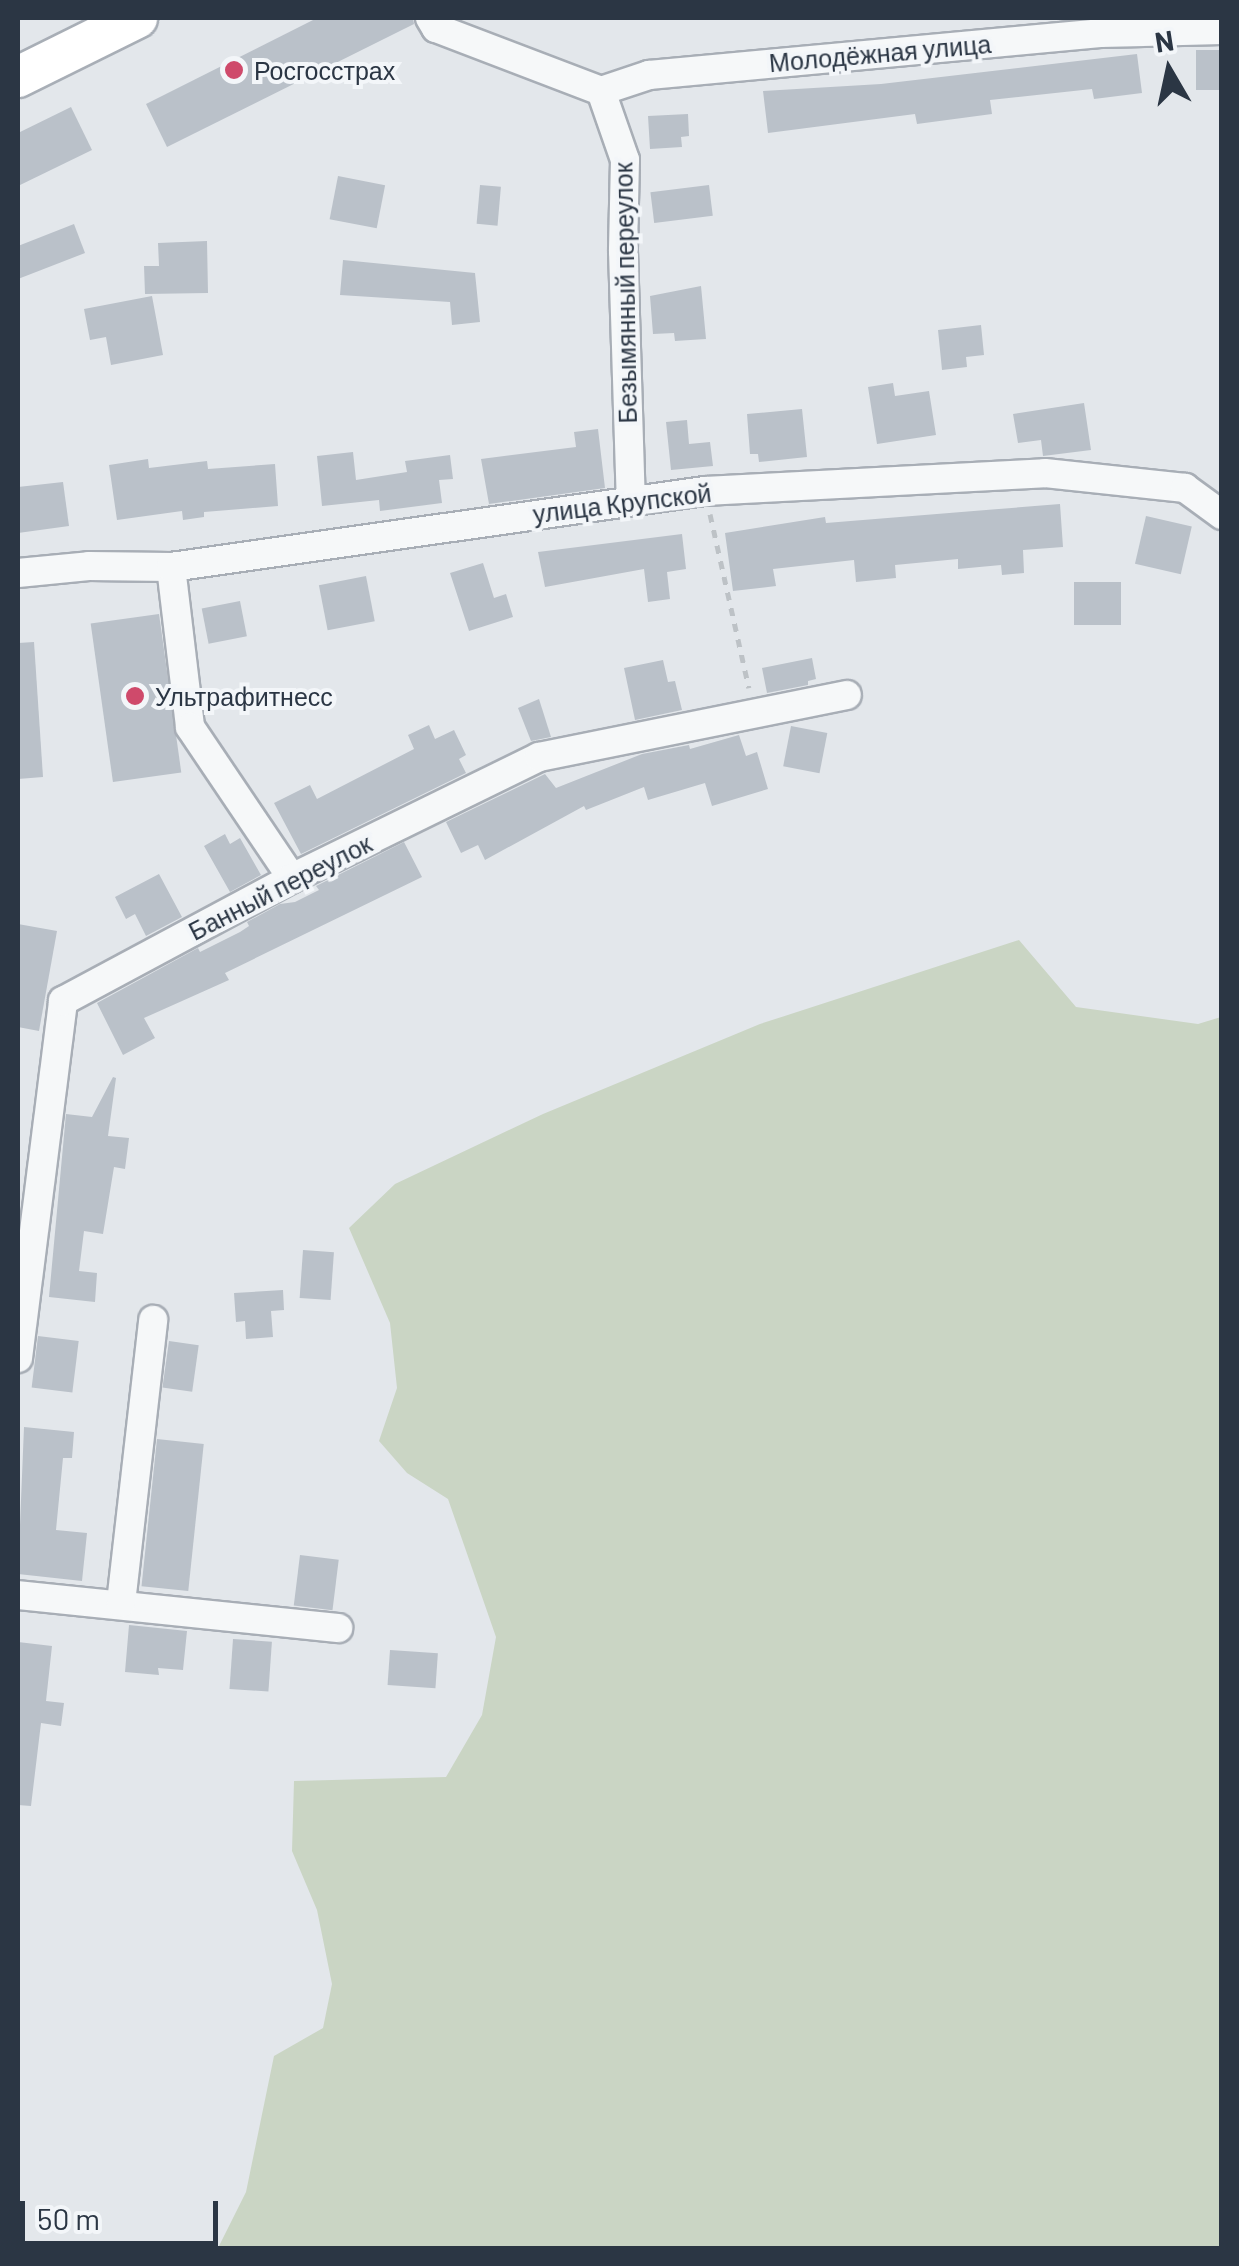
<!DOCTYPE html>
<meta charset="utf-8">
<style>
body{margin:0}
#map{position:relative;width:1239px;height:2266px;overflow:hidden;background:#e3e7eb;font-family:Barlow,sans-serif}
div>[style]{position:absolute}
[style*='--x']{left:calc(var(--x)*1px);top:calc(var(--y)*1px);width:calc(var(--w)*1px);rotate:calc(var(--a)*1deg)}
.green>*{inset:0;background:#cad5c4}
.building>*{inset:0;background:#bac1c9;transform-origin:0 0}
.path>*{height:5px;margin-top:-2.5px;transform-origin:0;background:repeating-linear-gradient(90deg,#bdc2c6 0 8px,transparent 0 16px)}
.roads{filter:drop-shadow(2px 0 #a8aeb6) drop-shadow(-2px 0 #a8aeb6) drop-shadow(0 2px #a8aeb6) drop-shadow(0 -2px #a8aeb6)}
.minor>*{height:28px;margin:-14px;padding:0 14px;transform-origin:14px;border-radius:14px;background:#f6f8f9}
.secondary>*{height:40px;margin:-20px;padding:0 20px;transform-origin:20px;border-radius:20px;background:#fff}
.dots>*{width:28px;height:28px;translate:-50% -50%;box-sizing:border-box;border:5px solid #f3f6f9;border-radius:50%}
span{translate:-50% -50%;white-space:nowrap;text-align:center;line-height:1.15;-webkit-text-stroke:8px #f3f6f9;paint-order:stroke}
.street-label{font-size:25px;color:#2b3644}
.poi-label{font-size:25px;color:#2b3644}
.left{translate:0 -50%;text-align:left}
.frame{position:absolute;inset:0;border:20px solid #2b3644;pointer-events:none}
.north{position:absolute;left:1119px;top:20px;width:100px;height:100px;-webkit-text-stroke:8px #f3f6f9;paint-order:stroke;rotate:351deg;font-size:28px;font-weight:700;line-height:40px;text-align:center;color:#2b3644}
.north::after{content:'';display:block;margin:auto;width:35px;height:45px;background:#2b3644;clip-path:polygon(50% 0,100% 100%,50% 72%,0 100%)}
.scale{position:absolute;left:20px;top:2201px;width:198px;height:45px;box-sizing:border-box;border:5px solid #2b3644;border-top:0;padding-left:12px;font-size:30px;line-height:35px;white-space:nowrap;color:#2b3644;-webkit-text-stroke:8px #f3f6f9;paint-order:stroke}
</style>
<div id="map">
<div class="green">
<div style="clip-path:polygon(1019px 940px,1076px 1007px,1198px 1024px,1221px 1017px,1221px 2248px,218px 2248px,246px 2192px,274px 2056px,323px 2028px,332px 1984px,317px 1910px,292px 1851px,294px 1781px,446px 1777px,482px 1715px,496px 1637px,448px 1499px,407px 1473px,379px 1441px,397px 1388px,390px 1323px,349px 1228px,395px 1184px,543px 1114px,760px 1024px)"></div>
</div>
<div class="building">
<div style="clip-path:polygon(317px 18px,413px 18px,414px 24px,167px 147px,146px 104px)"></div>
<div style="left:1222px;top:50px;width:40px;height:26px;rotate:90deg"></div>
<div style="clip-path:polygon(1137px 54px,1142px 93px,1094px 99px,1092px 89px,990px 100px,992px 114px,917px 124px,915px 114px,768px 133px,763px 91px,881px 84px)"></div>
<div style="clip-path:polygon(71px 107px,92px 150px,18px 186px,18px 133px)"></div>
<div style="clip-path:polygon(688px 114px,689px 136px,681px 137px,682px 147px,650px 149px,648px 116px)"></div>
<div style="left:338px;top:176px;width:48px;height:44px;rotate:11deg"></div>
<div style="left:480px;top:185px;width:21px;height:39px;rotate:5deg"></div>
<div style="left:709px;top:185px;width:31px;height:59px;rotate:83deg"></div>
<div style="clip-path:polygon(74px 224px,85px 253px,18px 279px,18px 246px)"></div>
<div style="clip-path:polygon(207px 241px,208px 293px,145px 294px,144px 266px,159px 266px,158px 243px)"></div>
<div style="clip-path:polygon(343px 260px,475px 273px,480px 322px,452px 325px,450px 302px,340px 295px)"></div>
<div style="clip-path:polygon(701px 286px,706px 339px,675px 341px,674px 333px,653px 334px,650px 296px)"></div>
<div style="clip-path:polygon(152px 296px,163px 355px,111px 365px,106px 337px,90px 340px,84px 309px)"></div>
<div style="clip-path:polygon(981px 325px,984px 355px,966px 357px,967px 367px,942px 370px,938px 330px)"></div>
<div style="clip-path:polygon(893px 383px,895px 396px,929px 391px,936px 435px,877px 444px,868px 387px)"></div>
<div style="clip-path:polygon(1084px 403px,1091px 450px,1043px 456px,1041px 440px,1018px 443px,1013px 414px)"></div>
<div style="clip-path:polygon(802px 409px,807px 457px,759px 462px,758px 454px,750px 454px,747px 414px)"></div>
<div style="clip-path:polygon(687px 420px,689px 444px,710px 442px,713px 466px,671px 470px,666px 422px)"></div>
<div style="clip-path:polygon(598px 429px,605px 488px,489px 504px,481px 459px,576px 447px,574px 432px)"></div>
<div style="clip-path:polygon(353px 452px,356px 480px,407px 472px,405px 461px,450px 455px,453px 479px,439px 480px,442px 503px,380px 511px,379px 500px,322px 506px,317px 456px)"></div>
<div style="clip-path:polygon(148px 459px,149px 468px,207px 461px,208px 469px,275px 464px,278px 506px,204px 512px,204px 517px,183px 520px,182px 511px,117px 520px,109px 465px)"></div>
<div style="clip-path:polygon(63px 482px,69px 526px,18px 533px,18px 487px)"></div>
<div style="clip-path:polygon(1060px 504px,1063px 547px,1023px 550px,1024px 573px,1002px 575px,1001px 565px,958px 569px,958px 559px,895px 565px,896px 578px,856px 582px,854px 560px,773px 569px,776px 586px,733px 591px,725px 533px,825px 517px,826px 523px)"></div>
<div style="left:1146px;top:516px;width:47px;height:49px;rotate:13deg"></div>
<div style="clip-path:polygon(682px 534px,686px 569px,667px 572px,670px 599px,648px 602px,644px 569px,545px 587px,538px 552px)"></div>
<div style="clip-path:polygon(483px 563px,494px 598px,506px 594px,513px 617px,469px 631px,450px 573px)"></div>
<div style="left:366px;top:576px;width:46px;height:48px;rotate:79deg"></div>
<div style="left:1121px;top:582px;width:43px;height:47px;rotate:90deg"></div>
<div style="left:240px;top:601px;width:36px;height:39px;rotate:79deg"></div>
<div style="left:159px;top:614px;width:160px;height:69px;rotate:82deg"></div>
<div style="clip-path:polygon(34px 642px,43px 777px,18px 779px,18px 643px)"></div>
<div style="clip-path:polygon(812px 658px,816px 679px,808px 681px,808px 685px,767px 693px,762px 668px)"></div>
<div style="clip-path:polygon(663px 660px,668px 682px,675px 681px,682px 710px,635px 720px,624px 668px)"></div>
<div style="clip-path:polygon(539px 699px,551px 737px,531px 741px,518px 708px)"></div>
<div style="clip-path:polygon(429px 725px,435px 739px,454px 730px,466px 755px,459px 759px,466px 773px,301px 854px,274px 803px,310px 785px,317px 799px,414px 749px,408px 735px)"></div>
<div style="left:791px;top:726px;width:37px;height:41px;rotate:11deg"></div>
<div style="clip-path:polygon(739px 735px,746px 756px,757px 752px,768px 789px,712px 806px,705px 783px,648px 800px,644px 787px,586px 810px,584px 806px,485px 860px,478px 845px,461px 853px,446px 822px,545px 774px,556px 788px,642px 754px,689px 745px,690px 749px)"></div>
<div style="clip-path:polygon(225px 834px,230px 844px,240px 838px,261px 875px,230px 892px,204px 846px)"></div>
<div style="clip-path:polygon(404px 842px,422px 877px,225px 973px,229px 980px,144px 1018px,155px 1038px,123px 1055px,97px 1003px,198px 948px,200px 952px,240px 932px,249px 926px,247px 922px,280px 904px,295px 902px,319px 890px,316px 886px)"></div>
<div style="clip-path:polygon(159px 874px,182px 917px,146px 936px,135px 914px,126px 919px,115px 897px)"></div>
<div style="clip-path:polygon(18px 924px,57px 931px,39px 1031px,18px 1027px)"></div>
<div style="clip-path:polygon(113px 1077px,116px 1078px,108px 1136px,129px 1138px,125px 1169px,114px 1167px,103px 1234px,84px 1231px,79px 1271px,97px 1273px,95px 1302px,49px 1297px,66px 1114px,92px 1117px)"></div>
<div style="left:303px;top:1250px;width:31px;height:48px;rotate:4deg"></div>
<div style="clip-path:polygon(283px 1290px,284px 1310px,271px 1311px,273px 1337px,246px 1339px,245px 1321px,236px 1322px,234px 1293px)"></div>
<div style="left:38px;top:1336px;width:41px;height:52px;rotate:7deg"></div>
<div style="left:169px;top:1341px;width:30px;height:47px;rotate:8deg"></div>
<div style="clip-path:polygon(24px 1427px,74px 1432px,72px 1458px,63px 1458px,56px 1530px,87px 1533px,82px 1581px,18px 1574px)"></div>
<div style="left:157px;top:1439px;width:47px;height:148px;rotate:6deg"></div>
<div style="left:300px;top:1555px;width:39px;height:51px;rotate:7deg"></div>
<div style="clip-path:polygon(129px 1625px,187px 1631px,183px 1670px,158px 1668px,159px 1675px,125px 1672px)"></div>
<div style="left:233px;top:1639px;width:39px;height:50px;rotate:4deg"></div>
<div style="clip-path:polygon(18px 1642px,52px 1646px,46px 1701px,64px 1703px,61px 1726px,41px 1723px,31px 1806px,18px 1805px)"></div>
<div style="left:390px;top:1650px;width:48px;height:35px;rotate:4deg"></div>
</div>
<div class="path">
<div style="--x:710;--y:514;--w:178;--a:77.4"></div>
</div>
<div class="roads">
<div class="minor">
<div style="--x:430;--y:18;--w:12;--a:59"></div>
<div style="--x:436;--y:28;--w:177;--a:20.9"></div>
<div style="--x:601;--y:91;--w:51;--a:-18.4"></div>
<div style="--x:649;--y:75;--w:453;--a:-5.3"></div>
<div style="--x:1100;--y:33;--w:122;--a:-1.4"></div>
<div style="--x:601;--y:91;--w:73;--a:70.8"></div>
<div style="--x:625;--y:160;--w:91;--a:91.3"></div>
<div style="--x:623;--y:251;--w:249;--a:88.2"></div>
<div style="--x:171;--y:567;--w:161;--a:83.2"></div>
<div style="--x:190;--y:727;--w:182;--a:56"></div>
<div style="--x:18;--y:573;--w:71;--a:-5.6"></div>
<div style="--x:89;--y:566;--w:82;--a:0.7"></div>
<div style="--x:171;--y:567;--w:539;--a:-8.1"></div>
<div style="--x:705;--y:491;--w:340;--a:-3"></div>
<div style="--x:1045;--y:473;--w:141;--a:6.1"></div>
<div style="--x:1185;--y:488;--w:46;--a:36.1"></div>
<div style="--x:18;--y:1358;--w:360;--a:-82.8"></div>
<div style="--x:63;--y:1001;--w:260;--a:-28.2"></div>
<div style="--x:292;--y:878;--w:275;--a:-26.1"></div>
<div style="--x:539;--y:757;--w:314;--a:-11.4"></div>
<div style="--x:18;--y:1595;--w:322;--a:5.9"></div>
<div style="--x:121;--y:1603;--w:285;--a:-83.5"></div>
</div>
<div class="secondary">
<div style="--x:18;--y:77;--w:133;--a:-26.4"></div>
</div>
</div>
<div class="dots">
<div style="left:234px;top:70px;background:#cf4a6b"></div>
<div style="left:135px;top:696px;background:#cf4a6b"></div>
</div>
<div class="street-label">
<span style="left:880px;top:53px;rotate:-5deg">Молодёжная улица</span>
<span style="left:625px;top:293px;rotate:-91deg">Безымянный переулок</span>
<span style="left:622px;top:503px;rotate:-7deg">улица Крупской</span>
<span style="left:280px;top:887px;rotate:-27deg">Банный переулок</span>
</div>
<div class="poi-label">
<span class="left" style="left:254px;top:70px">Росгосстрах</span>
<span class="left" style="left:155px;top:696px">Ультрафитнесс</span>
</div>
<div class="frame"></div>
<div class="north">N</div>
<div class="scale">50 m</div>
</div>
